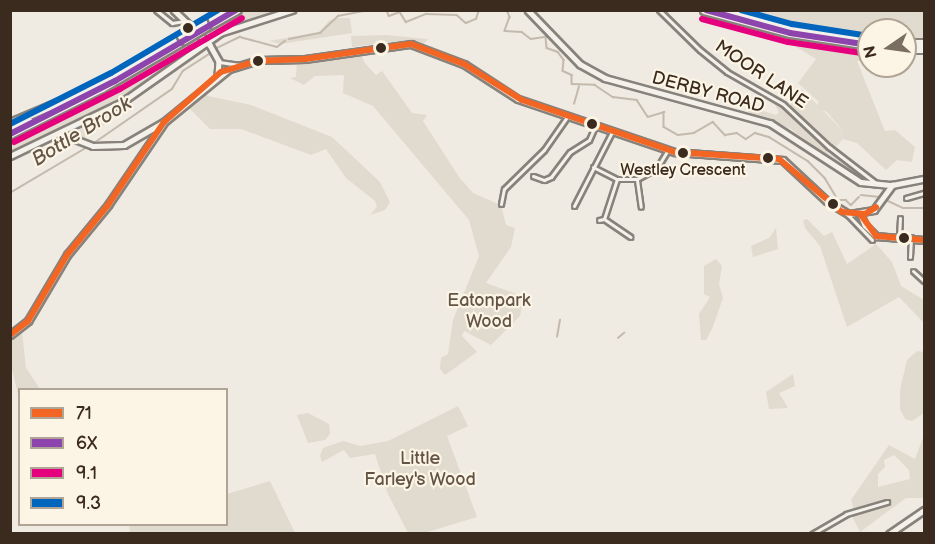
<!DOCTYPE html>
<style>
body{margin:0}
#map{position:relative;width:935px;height:544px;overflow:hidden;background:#efebe2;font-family:"Balsamiq Sans",sans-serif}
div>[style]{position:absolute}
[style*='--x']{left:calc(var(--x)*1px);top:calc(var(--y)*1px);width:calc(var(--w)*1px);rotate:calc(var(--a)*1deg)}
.built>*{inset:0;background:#e3dcd0}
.green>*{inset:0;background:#e1dace}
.stream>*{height:1.5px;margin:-0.75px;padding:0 0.75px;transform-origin:0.75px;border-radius:0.75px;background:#c3baad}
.roads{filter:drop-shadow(2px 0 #87827b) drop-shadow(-2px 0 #87827b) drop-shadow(0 2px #87827b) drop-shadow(0 -2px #87827b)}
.street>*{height:3px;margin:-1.5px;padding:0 1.5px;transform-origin:1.5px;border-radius:1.5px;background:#f4f1ea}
.secondary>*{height:4.5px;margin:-2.25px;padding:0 2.25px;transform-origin:2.25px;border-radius:2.25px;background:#f4f1ea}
.highway>*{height:7px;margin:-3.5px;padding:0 3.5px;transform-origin:3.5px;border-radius:3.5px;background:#f4f1ea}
.bridges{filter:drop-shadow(2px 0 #87827b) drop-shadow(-2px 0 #87827b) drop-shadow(0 2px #87827b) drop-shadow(0 -2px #87827b)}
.highway-bridge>*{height:7px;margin:-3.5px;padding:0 3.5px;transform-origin:3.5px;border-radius:3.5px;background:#f4f1ea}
.bus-1>*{height:6px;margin:-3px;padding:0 3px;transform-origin:3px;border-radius:3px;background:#f26522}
.bus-2>*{height:6px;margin:-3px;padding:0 3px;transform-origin:3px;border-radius:3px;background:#8e44ad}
.bus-3>*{height:6px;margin:-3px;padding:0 3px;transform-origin:3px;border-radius:3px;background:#e5007d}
.bus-4>*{height:6px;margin:-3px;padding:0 3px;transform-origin:3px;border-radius:3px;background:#0065bd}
.dots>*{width:16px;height:16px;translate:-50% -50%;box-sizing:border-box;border:3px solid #fcf5e5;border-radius:50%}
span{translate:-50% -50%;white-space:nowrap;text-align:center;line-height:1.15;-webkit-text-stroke:4.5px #fcf5e5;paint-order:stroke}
.bus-label{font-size:16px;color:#3b2a1e}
.street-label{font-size:18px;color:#3b2a1e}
.park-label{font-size:18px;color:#625346}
.water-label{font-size:20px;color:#645548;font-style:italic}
.frame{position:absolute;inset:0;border:12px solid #3b2a1e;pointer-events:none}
.legend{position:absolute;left:18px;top:388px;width:210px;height:138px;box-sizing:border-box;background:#fcf5e5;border:2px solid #afa495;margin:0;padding:8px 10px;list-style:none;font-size:18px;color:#3b2a1e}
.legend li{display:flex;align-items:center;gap:12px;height:30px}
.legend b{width:30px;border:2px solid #afa495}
.north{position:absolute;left:857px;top:18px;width:60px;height:60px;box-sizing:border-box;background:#fcf5e5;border:2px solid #afa495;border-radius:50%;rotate:257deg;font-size:16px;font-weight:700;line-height:24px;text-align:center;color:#3b2a1e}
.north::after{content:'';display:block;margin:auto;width:21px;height:27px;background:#7a6e63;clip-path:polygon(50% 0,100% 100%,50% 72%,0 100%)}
</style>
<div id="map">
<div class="built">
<div style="clip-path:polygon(802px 89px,844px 132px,845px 137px,834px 149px,789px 106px,794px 94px)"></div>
<div style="clip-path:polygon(143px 93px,98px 130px,80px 140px,75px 138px,74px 133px)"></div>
</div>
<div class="green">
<div style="clip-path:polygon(244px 11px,282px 11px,240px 22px,235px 19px,202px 33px)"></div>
<div style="clip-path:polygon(726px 11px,924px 11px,924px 40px,905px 40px,905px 30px,869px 30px,869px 35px,846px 33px)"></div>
<div style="clip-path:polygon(339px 18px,350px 18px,352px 33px,280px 44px,269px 41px,319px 32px,330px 20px)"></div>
<div style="clip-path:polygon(386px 35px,428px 39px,423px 45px,394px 42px,352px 47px,351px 36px)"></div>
<div style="clip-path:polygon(780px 37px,869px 50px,869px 60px,857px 61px,885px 131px,895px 130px,915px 147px,912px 162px,897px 160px,886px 170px,857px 143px,843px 139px,844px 132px,827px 112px,817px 108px,819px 102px,798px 83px,816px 59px)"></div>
<div style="clip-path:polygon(193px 38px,197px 44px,177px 63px,130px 95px,89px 118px,11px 154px,10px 137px,94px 96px)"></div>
<div style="clip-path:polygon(361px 51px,364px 62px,376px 75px,382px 71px,412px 113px,427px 115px,423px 121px,459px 177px,473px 193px,501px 205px,506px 225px,515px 228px,511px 247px,486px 283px,524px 297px,520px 316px,491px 345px,464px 331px,462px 336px,477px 352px,445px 375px,440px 369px,441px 358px,448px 354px,453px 320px,479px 256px,469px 220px,373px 106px,343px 93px,344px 75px,315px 76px,304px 85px,290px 78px,296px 77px,297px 61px)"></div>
<div style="clip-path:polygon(204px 91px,208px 96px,251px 105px,332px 137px,380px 182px,390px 202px,385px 210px,370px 215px,377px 207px,375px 201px,346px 178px,326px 149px,311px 155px,241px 129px,210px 129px,185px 104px)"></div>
<div style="clip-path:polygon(772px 100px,811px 130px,829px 154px,863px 175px,863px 180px,846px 173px,791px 129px,748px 112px,751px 107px,776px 115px,779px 112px)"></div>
<div style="clip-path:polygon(807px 219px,824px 236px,832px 232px,847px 264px,876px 244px,892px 262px,901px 286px,924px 300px,924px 323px,899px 297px,847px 327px,820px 246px,805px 228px,803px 220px)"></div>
<div style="clip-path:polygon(776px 228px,778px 249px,753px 257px,751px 246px,769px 238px)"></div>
<div style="clip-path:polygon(716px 259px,722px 266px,719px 284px,723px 298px,712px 329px,706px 340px,701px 340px,699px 314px,710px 297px,704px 294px,704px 266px)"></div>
<div style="clip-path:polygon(22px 332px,26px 368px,40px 389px,20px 390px,19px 399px,11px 365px,10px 340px)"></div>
<div style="clip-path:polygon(917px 351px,924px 352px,924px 413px,912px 421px,905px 419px,900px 409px,900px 390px,907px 360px)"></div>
<div style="clip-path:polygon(793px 374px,795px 386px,779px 393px,788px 408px,769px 409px,766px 392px)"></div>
<div style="clip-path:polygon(458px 406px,468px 426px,447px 436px,477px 517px,424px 533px,408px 533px,388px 494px,375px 454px,350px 458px,344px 450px,322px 462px,320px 456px,323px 448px,343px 441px,360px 446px,388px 441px)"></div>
<div style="clip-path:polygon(308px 413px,329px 424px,330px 434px,325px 440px,308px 443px,297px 415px)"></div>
<div style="clip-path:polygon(evenodd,924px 435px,924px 498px,906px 498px,860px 532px,850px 512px,854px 510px,851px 500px,889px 445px,915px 459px,924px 435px,894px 455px,909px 470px,910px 479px,878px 487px,878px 474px,885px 467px,884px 460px,894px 455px)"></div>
<div style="clip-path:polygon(270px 481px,295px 533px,130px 533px,129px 525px,226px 524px,227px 494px)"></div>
</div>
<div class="stream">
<div style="--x:195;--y:10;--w:1;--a:90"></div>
<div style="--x:387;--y:10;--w:6;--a:72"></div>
<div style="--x:389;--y:16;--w:12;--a:-20"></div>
<div style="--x:400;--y:12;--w:12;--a:59"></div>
<div style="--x:406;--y:22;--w:22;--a:-22"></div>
<div style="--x:426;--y:14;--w:31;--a:2"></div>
<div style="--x:457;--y:15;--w:12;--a:42"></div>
<div style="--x:466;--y:23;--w:11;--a:-22"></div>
<div style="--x:476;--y:19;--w:9;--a:-72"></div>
<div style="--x:507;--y:10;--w:8;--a:67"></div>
<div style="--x:510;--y:17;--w:15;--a:110"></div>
<div style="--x:505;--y:31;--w:17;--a:3"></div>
<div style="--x:522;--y:32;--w:11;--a:38"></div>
<div style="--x:531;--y:39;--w:15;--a:-8"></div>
<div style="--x:546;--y:37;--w:11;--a:85"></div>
<div style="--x:547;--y:48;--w:12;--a:20"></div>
<div style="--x:558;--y:52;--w:10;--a:53"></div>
<div style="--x:564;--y:60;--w:11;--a:95"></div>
<div style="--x:563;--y:71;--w:10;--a:24"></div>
<div style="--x:572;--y:75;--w:9;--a:90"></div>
<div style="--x:572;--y:84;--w:23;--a:2"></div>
<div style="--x:595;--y:85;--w:22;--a:34"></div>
<div style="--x:613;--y:97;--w:24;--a:7"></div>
<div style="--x:637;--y:100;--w:20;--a:57"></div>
<div style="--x:648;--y:117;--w:17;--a:-17"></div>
<div style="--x:664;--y:112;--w:15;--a:90"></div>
<div style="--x:664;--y:127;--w:16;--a:30"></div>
<div style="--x:678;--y:135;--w:16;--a:-7"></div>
<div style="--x:694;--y:133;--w:22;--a:-30"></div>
<div style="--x:713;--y:122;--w:18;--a:47"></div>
<div style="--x:725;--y:135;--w:12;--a:-9"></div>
<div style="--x:737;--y:133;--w:11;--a:34"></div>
<div style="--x:746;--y:139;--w:11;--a:-34"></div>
<div style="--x:755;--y:133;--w:15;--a:16"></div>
<div style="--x:769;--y:137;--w:46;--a:31.6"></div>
<div style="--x:808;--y:161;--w:24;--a:45"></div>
<div style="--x:825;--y:178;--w:26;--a:59"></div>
<div style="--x:838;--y:200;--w:8;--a:0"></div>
<div style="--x:846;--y:200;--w:7;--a:45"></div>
<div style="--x:851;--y:205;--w:11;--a:-45"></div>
<div style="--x:289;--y:39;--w:32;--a:-11"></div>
<div style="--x:320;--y:33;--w:25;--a:-43"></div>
<div style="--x:338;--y:16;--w:31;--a:-11"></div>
<div style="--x:215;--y:49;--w:28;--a:-26"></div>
<div style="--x:240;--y:37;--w:38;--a:15"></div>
<div style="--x:277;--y:47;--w:10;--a:-37"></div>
<div style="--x:574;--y:104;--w:18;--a:-74"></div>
<div style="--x:94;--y:143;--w:95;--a:-34.7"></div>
<div style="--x:172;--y:89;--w:21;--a:-59"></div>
<div style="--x:183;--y:71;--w:35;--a:-33"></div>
<div style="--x:10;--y:193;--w:92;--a:-30.7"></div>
<div style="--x:861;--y:195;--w:19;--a:6"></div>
<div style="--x:884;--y:199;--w:21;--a:25"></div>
<div style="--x:903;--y:208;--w:21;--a:0"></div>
<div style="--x:557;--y:337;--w:17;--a:-80"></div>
<div style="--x:618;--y:338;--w:8;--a:-40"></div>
</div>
<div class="roads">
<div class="street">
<div style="--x:156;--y:10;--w:21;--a:39"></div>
<div style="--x:172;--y:23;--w:12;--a:-9"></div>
<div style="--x:659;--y:10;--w:57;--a:44.3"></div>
<div style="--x:700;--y:50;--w:35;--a:39"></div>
<div style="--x:727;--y:72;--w:64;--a:29.7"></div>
<div style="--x:783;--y:104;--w:63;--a:43.1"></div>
<div style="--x:829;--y:147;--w:61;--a:37.6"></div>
<div style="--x:219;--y:62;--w:21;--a:8"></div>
<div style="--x:593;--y:167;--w:27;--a:27"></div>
<div style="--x:617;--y:179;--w:20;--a:0"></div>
<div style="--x:637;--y:179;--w:23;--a:-29"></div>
<div style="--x:657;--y:168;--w:21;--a:-59"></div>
<div style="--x:533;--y:176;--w:12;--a:20"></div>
<div style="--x:544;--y:180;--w:8;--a:-23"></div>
<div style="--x:551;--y:177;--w:31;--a:-53"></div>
<div style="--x:570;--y:152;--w:22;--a:-32"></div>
<div style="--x:589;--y:140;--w:17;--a:-66"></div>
<div style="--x:637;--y:180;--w:27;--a:82"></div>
<div style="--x:906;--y:198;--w:19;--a:-16"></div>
<div style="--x:501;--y:204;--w:15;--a:-79"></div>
<div style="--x:504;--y:189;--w:56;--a:-44.3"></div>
<div style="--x:544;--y:150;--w:40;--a:-55.1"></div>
<div style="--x:574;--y:206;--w:83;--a:-62.8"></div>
<div style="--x:847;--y:214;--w:36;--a:46"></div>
<div style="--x:604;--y:219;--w:32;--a:34"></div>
<div style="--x:599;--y:220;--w:5;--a:-11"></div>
<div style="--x:604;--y:219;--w:42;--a:-72"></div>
<div style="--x:899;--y:237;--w:19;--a:-87"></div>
<div style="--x:910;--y:257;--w:20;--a:-87"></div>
<div style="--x:913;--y:271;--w:15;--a:42"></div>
<div style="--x:812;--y:534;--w:39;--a:-30"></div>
<div style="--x:846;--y:514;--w:43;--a:-16.3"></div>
</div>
<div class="secondary">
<div style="--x:174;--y:10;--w:50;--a:44.2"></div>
<div style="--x:210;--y:45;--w:18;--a:61"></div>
<div style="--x:219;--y:61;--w:13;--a:94"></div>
<div style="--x:528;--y:10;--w:75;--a:46.1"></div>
<div style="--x:580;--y:64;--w:29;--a:29"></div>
<div style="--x:605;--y:78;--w:171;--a:15.3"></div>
<div style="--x:770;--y:123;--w:108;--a:33"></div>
<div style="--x:861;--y:182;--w:31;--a:6"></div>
<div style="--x:892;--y:185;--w:33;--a:-11"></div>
<div style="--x:62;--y:134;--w:33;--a:21"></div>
<div style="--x:93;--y:146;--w:31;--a:-2"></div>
<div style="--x:124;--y:145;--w:46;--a:-29.9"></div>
<div style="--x:164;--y:122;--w:84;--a:-39.2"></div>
<div style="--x:229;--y:69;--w:31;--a:-17"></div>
<div style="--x:259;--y:60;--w:46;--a:-1.2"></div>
<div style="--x:305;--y:59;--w:107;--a:-8.1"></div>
<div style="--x:411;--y:44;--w:57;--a:20.7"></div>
<div style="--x:464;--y:64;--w:64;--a:32.9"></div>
<div style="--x:518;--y:99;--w:166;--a:18.7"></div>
<div style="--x:675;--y:152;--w:108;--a:4.2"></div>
<div style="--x:783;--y:160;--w:60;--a:43"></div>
<div style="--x:827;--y:201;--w:26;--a:31"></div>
<div style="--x:849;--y:214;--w:25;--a:-9"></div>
<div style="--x:874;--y:210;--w:31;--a:-54"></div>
<div style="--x:10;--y:156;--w:124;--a:-25.7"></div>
<div style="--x:122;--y:102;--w:120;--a:-35.1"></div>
<div style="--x:220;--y:33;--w:76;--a:-17.7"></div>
<div style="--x:861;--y:215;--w:11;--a:68"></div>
<div style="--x:865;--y:225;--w:16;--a:45"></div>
<div style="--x:876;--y:236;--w:48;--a:4.8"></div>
<div style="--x:10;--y:335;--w:23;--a:-38"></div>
<div style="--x:28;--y:321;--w:77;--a:-59.4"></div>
<div style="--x:67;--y:255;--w:65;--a:-50.6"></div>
<div style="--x:108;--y:205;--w:98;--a:-55.8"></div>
<div style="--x:889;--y:534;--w:42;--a:-34.4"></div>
</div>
<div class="highway">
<div style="--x:704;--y:10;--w:89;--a:15"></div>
<div style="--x:790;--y:33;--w:80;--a:8.6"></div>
<div style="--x:720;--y:10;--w:88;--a:13.9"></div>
<div style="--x:805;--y:31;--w:64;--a:7.1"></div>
<div style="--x:203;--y:23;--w:26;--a:-29"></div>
<div style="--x:206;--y:27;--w:35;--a:-29"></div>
<div style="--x:905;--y:43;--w:19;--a:0"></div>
<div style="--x:905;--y:49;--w:19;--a:0"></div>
<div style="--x:10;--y:123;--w:95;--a:-23"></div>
<div style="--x:97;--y:86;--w:98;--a:-30.8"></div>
<div style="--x:10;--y:128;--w:20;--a:-20"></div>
<div style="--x:10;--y:134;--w:103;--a:-26.6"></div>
<div style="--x:102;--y:88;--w:95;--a:-30.3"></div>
</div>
</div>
<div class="bridges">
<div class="highway-bridge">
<div style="--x:181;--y:36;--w:26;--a:-31"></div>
<div style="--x:184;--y:40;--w:26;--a:-31"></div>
</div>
</div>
<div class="bus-1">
<div style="--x:861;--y:215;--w:26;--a:54"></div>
<div style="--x:876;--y:236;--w:48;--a:4.8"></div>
<div style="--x:10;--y:335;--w:23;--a:-38"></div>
<div style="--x:28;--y:321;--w:77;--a:-59.4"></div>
<div style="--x:67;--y:255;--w:65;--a:-50.6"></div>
<div style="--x:108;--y:205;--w:100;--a:-56"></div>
<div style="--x:164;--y:122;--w:76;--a:-41.3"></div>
<div style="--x:221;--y:72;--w:37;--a:-17"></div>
<div style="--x:256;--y:61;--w:49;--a:-2.3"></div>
<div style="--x:305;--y:59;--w:107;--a:-8.1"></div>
<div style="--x:411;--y:44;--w:57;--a:20.7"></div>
<div style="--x:464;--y:64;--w:68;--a:31.8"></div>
<div style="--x:522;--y:100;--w:162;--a:18.8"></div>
<div style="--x:675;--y:152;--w:104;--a:3.9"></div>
<div style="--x:779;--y:159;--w:82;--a:40.1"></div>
<div style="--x:842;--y:212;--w:23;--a:5"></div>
<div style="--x:865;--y:214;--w:13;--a:-32"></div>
</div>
<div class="bus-2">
<div style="--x:706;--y:10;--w:87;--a:15.3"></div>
<div style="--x:790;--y:33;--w:80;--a:8.6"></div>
<div style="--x:10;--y:134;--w:118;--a:-26.8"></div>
<div style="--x:115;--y:81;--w:140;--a:-30.4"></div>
</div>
<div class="bus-3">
<div style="--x:702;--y:19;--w:89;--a:15"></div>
<div style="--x:788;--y:42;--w:81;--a:8.5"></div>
<div style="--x:14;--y:142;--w:119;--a:-26.6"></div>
<div style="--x:120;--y:89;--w:141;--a:-30.2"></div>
</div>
<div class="bus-4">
<div style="--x:741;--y:10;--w:53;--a:15.4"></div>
<div style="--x:792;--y:24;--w:78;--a:8.9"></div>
<div style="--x:10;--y:124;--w:113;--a:-26.8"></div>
<div style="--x:111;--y:73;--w:124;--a:-30.5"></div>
</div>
<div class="dots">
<div style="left:188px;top:28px;background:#3b2a1e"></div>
<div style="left:381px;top:48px;background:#3b2a1e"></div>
<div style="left:258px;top:61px;background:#3b2a1e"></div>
<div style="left:592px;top:124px;background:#3b2a1e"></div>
<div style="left:683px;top:153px;background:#3b2a1e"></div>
<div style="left:768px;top:158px;background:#3b2a1e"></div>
<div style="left:833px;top:204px;background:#3b2a1e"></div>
<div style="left:904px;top:238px;background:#3b2a1e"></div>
</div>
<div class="bus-label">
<span style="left:683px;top:171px">Westley Crescent</span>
</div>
<div class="street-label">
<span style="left:761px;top:75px;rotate:34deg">MOOR LANE</span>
<span style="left:708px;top:93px;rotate:15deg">DERBY ROAD</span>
</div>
<div class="park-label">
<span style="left:489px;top:312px">Eatonpark<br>Wood</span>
<span style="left:420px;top:470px">Little<br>Farley's Wood</span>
</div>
<div class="water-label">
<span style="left:82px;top:132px;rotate:-32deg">Bottle Brook</span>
</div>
<div class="frame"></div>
<ul class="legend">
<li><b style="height:8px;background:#f26522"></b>71</li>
<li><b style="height:8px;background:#8e44ad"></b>6X</li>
<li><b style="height:8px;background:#e5007d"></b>9.1</li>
<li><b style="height:8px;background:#0065bd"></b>9.3</li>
</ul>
<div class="north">N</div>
</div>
